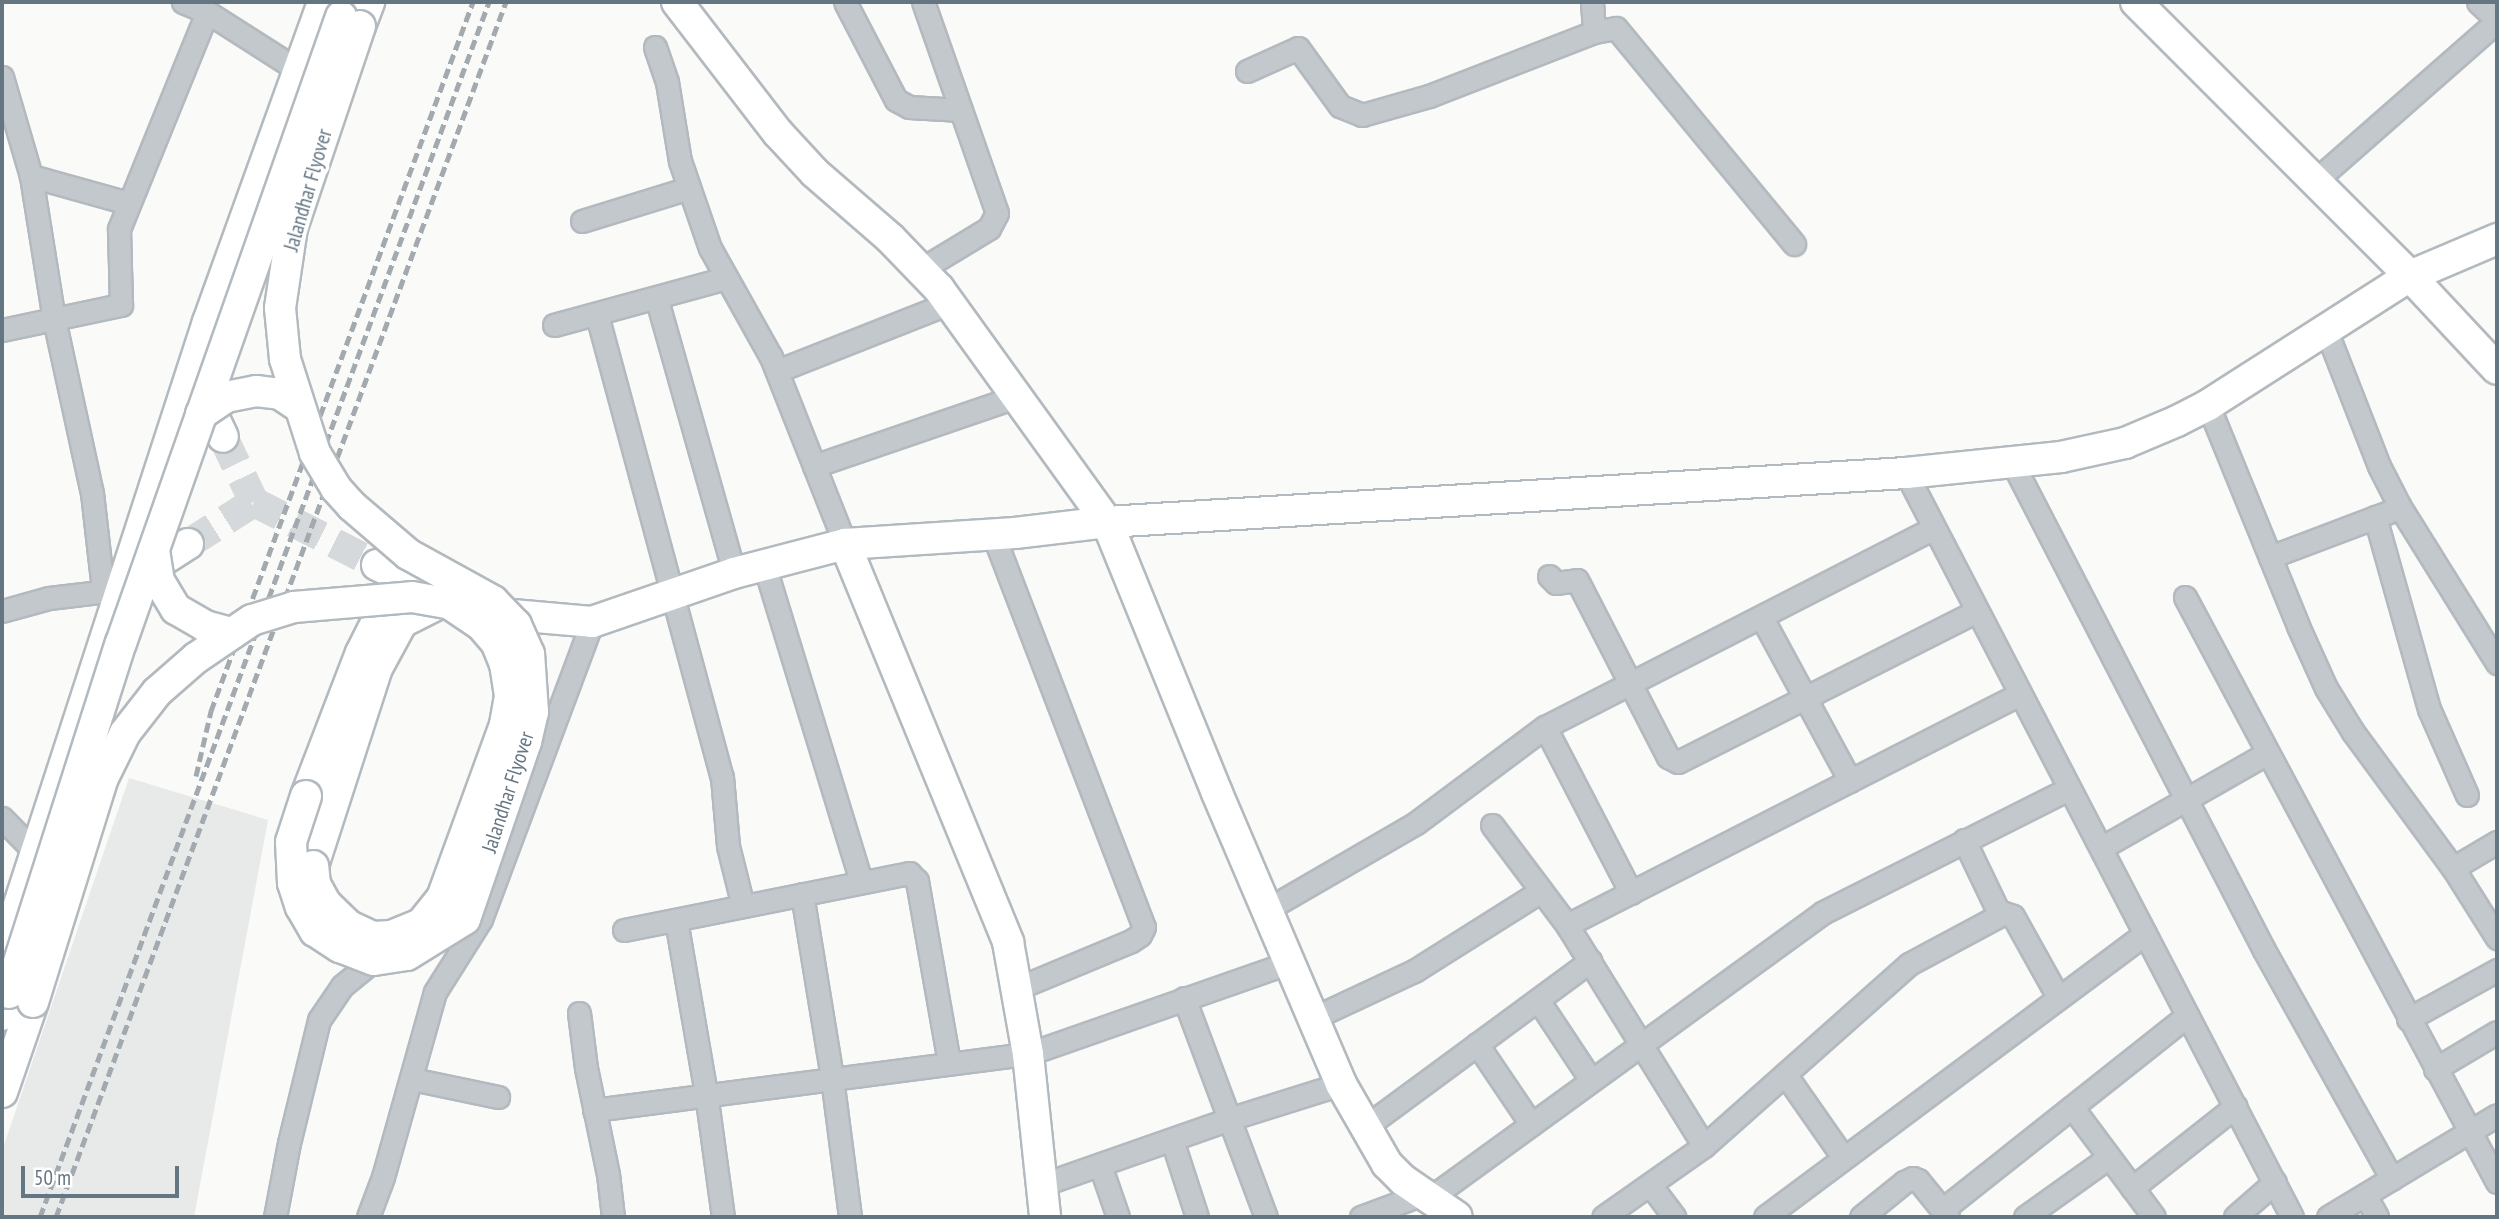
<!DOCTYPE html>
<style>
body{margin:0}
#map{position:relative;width:2499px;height:1219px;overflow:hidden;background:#fafaf8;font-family:"PT Sans Narrow",sans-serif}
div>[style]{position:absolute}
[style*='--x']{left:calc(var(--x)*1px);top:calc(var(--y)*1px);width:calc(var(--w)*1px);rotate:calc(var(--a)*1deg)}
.built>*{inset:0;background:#e8e9e9}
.secondary-tunnel>*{height:30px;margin-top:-15px;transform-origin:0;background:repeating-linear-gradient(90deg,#d5d9db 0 30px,transparent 0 45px)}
.roads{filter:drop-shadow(2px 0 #b3babf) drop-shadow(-2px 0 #b3babf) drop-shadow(0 2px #b3babf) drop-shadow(0 -2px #b3babf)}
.street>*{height:21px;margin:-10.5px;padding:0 10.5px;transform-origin:10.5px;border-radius:10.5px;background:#c3c8cc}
.secondary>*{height:30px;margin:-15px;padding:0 15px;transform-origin:15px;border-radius:15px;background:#fff}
.rail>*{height:5px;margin-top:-2.5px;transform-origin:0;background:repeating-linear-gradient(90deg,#a2aab0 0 10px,transparent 0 15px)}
.bridges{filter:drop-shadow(2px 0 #b3babf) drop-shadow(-2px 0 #b3babf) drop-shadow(0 2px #b3babf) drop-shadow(0 -2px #b3babf)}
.secondary-bridge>*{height:30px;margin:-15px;padding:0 15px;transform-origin:15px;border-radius:15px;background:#fff}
span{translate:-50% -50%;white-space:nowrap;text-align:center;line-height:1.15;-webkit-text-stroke:7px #fff;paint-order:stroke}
.street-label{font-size:21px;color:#657683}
.frame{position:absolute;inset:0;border:4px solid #657683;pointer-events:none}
.scale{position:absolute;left:21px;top:1166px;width:158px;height:32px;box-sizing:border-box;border:4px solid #657683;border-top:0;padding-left:9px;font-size:21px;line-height:24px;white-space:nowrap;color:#657683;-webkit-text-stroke:5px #fff;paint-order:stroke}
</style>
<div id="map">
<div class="built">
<div style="clip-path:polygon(129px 778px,268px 820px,194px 1217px,2px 1217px,2px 1151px)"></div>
</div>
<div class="secondary-tunnel">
<div style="--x:223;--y:437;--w:72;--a:64.5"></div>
<div style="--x:254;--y:502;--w:138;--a:27.1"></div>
<div style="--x:188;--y:544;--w:78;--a:-32.5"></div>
</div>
<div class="roads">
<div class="street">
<div style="--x:183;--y:2;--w:26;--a:23"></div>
<div style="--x:207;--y:12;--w:108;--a:32.5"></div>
<div style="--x:845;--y:2;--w:110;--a:62.5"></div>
<div style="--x:896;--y:100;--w:15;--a:28"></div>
<div style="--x:909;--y:107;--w:52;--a:3.3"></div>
<div style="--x:1592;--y:2;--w:30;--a:86"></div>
<div style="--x:2478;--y:2;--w:26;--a:43"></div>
<div style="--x:655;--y:47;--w:37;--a:71"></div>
<div style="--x:667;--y:82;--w:80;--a:80.7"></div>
<div style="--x:680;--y:161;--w:92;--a:71"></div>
<div style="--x:710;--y:248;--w:125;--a:60.8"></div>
<div style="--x:771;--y:357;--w:201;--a:68.4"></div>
<div style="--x:1247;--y:71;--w:56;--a:-24.3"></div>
<div style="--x:1298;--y:48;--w:72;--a:54.1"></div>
<div style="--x:1340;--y:106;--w:24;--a:22"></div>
<div style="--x:1362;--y:115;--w:70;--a:-15.8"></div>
<div style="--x:1429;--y:96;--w:177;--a:-21.2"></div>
<div style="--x:1594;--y:32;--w:22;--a:-10"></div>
<div style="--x:1616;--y:28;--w:280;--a:50.5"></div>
<div style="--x:2;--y:77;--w:103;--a:73.7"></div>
<div style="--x:31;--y:176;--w:145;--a:80.9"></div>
<div style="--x:54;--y:319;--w:178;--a:77.7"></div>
<div style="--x:92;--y:493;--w:98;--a:83.5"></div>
<div style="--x:31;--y:176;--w:101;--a:15.6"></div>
<div style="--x:2315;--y:181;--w:242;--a:-41.3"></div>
<div style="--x:582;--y:221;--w:112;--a:-17.1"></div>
<div style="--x:920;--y:270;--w:81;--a:-31.3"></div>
<div style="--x:989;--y:228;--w:17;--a:-62"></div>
<div style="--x:997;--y:213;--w:224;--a:-109.3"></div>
<div style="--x:657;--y:300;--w:284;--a:74.2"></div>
<div style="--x:597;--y:315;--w:479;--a:74.9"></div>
<div style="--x:722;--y:777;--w:69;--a:85"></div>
<div style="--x:728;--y:846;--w:62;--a:76"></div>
<div style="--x:554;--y:325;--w:178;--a:-15.3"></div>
<div style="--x:2;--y:330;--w:122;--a:-11.9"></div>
<div style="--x:121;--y:305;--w:76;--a:-91.5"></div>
<div style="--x:119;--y:229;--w:234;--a:-67.9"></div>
<div style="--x:2326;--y:330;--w:146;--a:68.7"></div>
<div style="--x:2379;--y:466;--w:46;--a:62.9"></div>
<div style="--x:2400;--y:507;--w:184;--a:58.1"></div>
<div style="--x:777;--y:371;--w:186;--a:-21.5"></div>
<div style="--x:2208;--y:405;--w:239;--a:67.8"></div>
<div style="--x:2298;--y:626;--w:68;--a:65.7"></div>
<div style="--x:2326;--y:688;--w:52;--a:58.5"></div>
<div style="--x:2353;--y:732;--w:169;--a:53.7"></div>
<div style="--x:2453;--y:868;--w:83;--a:57.8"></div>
<div style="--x:2012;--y:462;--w:549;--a:62.69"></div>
<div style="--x:2264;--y:950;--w:262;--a:60.8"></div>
<div style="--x:814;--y:466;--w:216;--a:-18.9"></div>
<div style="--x:1906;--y:473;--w:838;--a:62.58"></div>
<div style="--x:2375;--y:517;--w:199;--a:74.3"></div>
<div style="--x:2429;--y:709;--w:94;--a:66.2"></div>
<div style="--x:993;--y:534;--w:421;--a:69"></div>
<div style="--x:1144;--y:927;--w:9;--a:117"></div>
<div style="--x:1140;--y:935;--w:11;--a:146"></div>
<div style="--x:1131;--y:941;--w:122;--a:157.4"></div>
<div style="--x:2270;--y:557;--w:127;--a:-20.7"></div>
<div style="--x:764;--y:564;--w:332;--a:73"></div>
<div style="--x:1549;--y:576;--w:10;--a:45"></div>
<div style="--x:1556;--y:583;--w:21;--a:-8"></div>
<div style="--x:1577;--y:580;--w:199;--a:62.8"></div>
<div style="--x:1668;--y:757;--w:11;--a:27"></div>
<div style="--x:1678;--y:762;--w:335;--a:-26.8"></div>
<div style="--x:2185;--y:597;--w:663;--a:61.93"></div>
<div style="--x:2;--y:611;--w:49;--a:-15.5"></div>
<div style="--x:49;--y:598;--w:67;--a:-6.8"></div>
<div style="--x:1762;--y:618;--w:185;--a:61.6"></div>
<div style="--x:1545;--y:727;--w:187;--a:62.6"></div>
<div style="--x:2;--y:818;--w:49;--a:45.8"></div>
<div style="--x:1492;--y:825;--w:125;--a:53.1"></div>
<div style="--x:1567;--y:925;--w:260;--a:58.2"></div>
<div style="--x:1704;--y:1146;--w:123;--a:144.9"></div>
<div style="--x:1964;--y:840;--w:83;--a:64.4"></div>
<div style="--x:2101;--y:848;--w:190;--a:-29.7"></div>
<div style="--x:2453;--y:868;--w:51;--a:-30.6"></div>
<div style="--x:802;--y:894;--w:186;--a:80.7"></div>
<div style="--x:832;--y:1078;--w:140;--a:82.6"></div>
<div style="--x:1266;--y:910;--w:173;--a:-30.1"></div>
<div style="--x:1416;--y:823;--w:161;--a:-36.7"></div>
<div style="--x:1545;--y:727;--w:437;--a:-27.1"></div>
<div style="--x:676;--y:920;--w:176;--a:80.2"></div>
<div style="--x:706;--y:1093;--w:125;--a:82.2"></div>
<div style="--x:1567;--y:925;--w:508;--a:-27.02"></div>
<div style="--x:624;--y:930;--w:291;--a:-11.3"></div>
<div style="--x:909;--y:873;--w:11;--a:45"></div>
<div style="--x:917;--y:881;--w:185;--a:80"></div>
<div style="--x:1184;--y:998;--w:234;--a:69.5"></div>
<div style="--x:1538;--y:1000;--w:96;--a:56.5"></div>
<div style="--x:579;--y:1013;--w:55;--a:82.7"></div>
<div style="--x:586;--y:1068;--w:108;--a:78.3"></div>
<div style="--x:608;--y:1174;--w:43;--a:83.4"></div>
<div style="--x:1311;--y:1019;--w:114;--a:-25"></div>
<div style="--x:1414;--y:971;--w:150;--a:-32.2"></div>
<div style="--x:2408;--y:1019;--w:102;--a:-28.8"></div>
<div style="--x:1477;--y:1044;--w:97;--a:56"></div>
<div style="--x:2435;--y:1069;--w:72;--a:-30.8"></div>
<div style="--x:1785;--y:1074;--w:101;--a:55.1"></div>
<div style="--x:412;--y:1079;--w:88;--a:11.8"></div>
<div style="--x:2072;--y:1107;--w:137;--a:53.3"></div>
<div style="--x:594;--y:1110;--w:438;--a:-7.4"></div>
<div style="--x:1028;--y:1054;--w:275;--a:-19.3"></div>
<div style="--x:1365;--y:1127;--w:280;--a:-36.4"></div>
<div style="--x:1172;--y:1140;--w:81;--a:72"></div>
<div style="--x:1704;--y:1146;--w:274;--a:-41.6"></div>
<div style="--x:1909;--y:964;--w:108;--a:-28.2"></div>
<div style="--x:2004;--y:913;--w:9;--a:18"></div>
<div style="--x:2013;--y:916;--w:93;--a:60.9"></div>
<div style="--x:1100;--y:1165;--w:55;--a:70.9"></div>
<div style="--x:1041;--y:1185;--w:199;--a:-19.3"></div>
<div style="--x:1229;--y:1119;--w:117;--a:-17.4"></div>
<div style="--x:1651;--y:1186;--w:39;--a:53"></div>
<div style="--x:2132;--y:1188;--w:132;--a:-38.3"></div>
<div style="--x:2365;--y:1195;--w:25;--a:61"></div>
<div style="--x:1430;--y:1198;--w:485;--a:-36"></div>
<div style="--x:1822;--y:913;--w:276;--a:-26.7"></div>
<div style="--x:1942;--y:1210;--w:313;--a:-38.4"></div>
<div style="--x:275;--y:1217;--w:75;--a:-79.3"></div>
<div style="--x:289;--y:1143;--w:127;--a:-76.3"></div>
<div style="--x:319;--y:1020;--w:41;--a:-55.9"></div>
<div style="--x:342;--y:986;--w:41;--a:-39.1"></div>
<div style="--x:368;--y:1217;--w:43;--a:-69.4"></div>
<div style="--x:383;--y:1177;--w:192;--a:-74.3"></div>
<div style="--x:435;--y:992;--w:86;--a:-57.8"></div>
<div style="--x:481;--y:919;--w:317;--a:-69.5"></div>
<div style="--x:1361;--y:1217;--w:66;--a:-20.4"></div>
<div style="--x:1765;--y:1217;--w:474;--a:-36.7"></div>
<div style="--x:1861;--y:1217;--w:55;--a:-39.1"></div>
<div style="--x:1904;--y:1182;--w:10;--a:-24"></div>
<div style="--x:1913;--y:1178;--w:5;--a:22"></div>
<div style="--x:1918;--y:1180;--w:48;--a:51"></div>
<div style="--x:2025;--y:1217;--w:103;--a:-35.5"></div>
<div style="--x:2235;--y:1217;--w:53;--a:-41.2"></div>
<div style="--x:2328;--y:1217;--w:197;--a:-31.1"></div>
</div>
<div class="secondary">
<div style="--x:677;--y:2;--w:165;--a:52.4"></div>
<div style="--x:778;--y:133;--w:54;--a:47.2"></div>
<div style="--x:815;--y:173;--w:99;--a:40.9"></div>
<div style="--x:890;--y:238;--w:71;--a:46.1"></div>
<div style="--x:939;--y:289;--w:287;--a:54.2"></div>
<div style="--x:1107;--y:522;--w:292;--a:67.9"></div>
<div style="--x:1217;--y:793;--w:316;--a:66.9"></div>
<div style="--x:1341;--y:1084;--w:92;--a:60.1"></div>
<div style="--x:1387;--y:1164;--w:23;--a:45"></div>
<div style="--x:1403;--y:1180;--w:65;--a:34.4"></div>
<div style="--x:2136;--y:2;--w:387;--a:45"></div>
<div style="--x:2410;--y:276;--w:127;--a:46.9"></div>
<div style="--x:360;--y:26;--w:26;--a:-69"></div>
<div style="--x:199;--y:387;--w:55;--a:64.4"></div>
<div style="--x:845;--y:544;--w:430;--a:67.7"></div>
<div style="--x:1008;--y:942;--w:114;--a:79.9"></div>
<div style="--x:1028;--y:1054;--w:164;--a:84"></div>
<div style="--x:377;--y:565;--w:76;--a:25.6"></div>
<div style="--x:135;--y:578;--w:63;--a:-32.7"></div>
<div style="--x:490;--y:613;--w:102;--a:5"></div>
<div style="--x:592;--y:622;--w:150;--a:-19"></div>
<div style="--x:734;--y:573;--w:115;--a:-14.6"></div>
<div style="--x:845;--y:544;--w:170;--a:-3.7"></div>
<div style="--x:1015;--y:533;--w:93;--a:-6.8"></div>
<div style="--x:1107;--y:522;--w:801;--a:-3.51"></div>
<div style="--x:1906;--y:473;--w:156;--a:-5.9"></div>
<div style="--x:2061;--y:457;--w:66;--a:-12.3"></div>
<div style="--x:2125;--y:443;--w:56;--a:-22.9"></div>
<div style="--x:2177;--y:421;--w:35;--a:-27"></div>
<div style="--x:2208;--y:405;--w:240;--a:-32.6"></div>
<div style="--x:2410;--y:276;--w:95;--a:-23"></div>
<div style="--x:306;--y:796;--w:153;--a:-69"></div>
<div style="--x:361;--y:653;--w:42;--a:-63.4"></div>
<div style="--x:380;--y:615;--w:42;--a:-53.7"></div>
<div style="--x:313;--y:866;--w:208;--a:-72.1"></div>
<div style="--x:377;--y:668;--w:52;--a:-61.5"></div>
<div style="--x:402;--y:622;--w:51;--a:-26.6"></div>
<div style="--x:2;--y:957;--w:668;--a:-72.03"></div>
<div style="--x:208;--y:322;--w:340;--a:-70.2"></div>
<div style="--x:2;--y:1015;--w:23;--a:-72"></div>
<div style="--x:2;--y:1092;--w:95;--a:-71"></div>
</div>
</div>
<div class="rail">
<div style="--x:196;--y:776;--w:67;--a:-77"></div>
<div style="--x:211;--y:711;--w:756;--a:-69.72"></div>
<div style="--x:40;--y:1217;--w:1295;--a:-69.72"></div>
<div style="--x:56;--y:1217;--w:1296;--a:-69.68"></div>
</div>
<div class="bridges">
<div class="secondary-bridge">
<div style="--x:201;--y:414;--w:30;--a:-34"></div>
<div style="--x:226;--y:397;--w:31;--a:-11"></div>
<div style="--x:256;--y:391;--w:24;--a:7"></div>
<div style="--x:280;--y:394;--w:23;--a:34"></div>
<div style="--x:154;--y:550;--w:31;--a:81"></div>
<div style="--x:159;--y:581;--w:33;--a:59"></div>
<div style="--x:176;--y:609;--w:34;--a:30"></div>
<div style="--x:205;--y:626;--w:28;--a:15"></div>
<div style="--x:306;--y:796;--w:48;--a:108.1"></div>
<div style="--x:291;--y:842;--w:41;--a:87.2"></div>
<div style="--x:293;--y:883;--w:25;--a:72"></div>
<div style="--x:301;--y:907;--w:28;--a:60"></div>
<div style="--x:315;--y:931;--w:30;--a:33"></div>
<div style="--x:340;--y:947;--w:36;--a:21"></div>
<div style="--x:374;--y:960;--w:33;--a:-9"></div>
<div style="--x:407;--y:955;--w:68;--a:-31.8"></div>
<div style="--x:465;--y:919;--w:187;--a:-71"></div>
<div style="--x:526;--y:742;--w:31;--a:-77"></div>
<div style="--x:533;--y:712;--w:58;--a:-93.9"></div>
<div style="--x:529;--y:654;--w:32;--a:-114"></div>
<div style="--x:516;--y:625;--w:33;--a:-134"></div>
<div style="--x:493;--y:601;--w:97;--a:-151.1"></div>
<div style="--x:408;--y:554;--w:74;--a:-139.4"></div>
<div style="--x:352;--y:506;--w:24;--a:-132"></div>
<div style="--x:336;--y:488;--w:41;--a:-121"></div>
<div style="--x:315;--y:453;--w:99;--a:-107.7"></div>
<div style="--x:285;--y:359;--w:51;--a:-95.6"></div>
<div style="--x:280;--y:308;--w:81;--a:-81.5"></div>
<div style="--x:292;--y:228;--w:213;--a:-71.4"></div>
<div style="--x:9;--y:993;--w:367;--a:-72.3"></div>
<div style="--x:121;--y:643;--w:664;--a:-70.64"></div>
<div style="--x:33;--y:1002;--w:232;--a:-72.7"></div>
<div style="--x:102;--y:780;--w:52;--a:-63.9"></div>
<div style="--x:125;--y:733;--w:52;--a:-52"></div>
<div style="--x:157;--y:692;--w:52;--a:-41.1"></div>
<div style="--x:196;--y:658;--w:68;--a:-34.2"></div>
<div style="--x:252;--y:620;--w:44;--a:-17.2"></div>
<div style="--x:294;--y:607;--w:118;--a:-4.8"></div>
<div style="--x:412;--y:597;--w:39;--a:10"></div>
<div style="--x:450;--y:604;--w:37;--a:34"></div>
<div style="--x:481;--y:625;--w:23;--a:49"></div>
<div style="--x:496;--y:642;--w:24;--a:68"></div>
<div style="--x:505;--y:664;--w:32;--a:81"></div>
<div style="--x:510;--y:696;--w:29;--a:100"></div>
<div style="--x:505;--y:725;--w:184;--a:110"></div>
<div style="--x:442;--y:898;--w:33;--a:129"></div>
<div style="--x:421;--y:924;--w:31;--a:158"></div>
<div style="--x:392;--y:936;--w:19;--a:177"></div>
<div style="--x:373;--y:937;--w:26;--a:-155"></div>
<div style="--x:349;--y:926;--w:32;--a:-136"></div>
<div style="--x:326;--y:904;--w:23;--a:-119"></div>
<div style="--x:315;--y:884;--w:18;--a:-96"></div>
</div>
</div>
<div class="street-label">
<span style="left:308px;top:190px;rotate:-74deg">Jalandhar Flyover</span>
<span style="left:508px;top:792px;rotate:-72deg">Jalandhar Flyover</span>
</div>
<div class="frame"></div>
<div class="scale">50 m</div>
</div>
